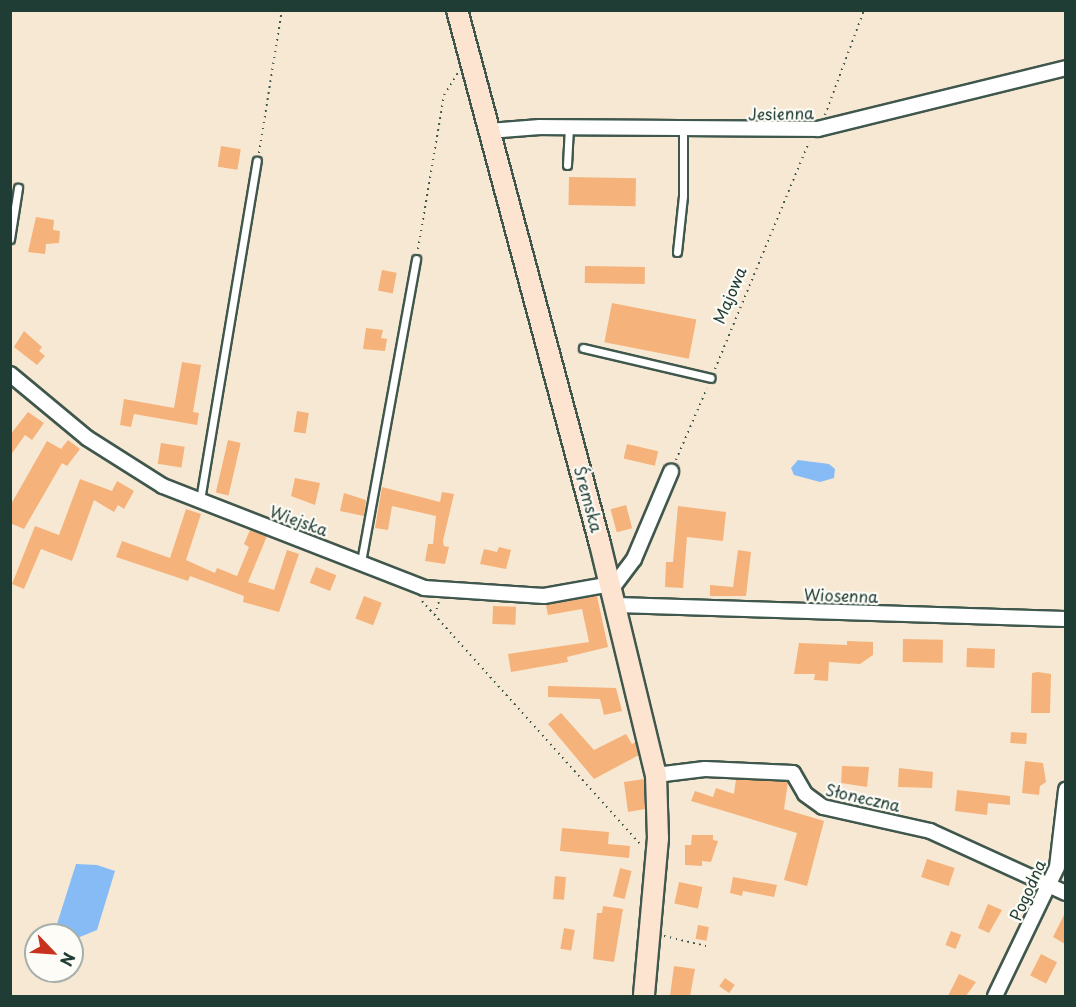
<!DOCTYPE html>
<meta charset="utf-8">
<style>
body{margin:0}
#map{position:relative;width:1076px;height:1007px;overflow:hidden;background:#f7e8d3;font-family:"Playpen Sans",sans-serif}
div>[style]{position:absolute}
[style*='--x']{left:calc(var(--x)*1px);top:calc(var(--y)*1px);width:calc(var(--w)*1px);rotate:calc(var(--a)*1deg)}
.water>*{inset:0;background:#87bbf5}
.building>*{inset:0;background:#f5b37b;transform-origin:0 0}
.path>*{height:2px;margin-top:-1px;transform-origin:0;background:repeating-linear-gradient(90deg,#3f574c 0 1.5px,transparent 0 6px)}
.roads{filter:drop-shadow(2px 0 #3f574c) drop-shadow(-2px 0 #3f574c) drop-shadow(0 2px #3f574c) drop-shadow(0 -2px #3f574c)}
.service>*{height:7px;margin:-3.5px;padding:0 3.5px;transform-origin:3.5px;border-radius:3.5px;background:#fff}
.minor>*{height:14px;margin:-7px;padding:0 7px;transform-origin:7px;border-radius:7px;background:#fff}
.secondary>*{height:20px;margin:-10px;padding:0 10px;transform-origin:10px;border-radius:10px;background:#fde4d1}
span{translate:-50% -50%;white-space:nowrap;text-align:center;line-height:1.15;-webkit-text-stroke:4.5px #fdfcf7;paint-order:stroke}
.street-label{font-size:16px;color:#1f3d34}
.frame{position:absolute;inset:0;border:12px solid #1f3d34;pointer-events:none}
.north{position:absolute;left:24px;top:923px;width:60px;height:60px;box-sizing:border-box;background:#fdfcf7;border:2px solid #a4b0a9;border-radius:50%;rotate:115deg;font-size:16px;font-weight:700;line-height:24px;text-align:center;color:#1f3d34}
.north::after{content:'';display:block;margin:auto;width:21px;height:27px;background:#c8321e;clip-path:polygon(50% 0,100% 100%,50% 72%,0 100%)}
</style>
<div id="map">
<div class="water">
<div style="clip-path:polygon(798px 460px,829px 464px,835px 469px,834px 478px,820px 482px,794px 475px,791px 468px)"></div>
<div style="clip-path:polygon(76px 864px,97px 865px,115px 871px,97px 930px,75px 939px,57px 924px)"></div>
</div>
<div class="building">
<div style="left:221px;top:146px;width:20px;height:21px;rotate:9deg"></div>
<div style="left:569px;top:177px;width:67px;height:28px;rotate:1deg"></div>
<div style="clip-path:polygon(36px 217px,54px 220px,53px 230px,60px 231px,59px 243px,46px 244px,45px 254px,28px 252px)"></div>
<div style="left:585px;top:266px;width:60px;height:17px;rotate:1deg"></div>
<div style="left:382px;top:270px;width:15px;height:21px;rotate:11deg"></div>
<div style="left:612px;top:303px;width:86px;height:40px;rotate:11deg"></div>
<div style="clip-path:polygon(366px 328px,383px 330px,381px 338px,387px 339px,385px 351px,363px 349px)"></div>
<div style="clip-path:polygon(24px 331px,42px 347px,39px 351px,45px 356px,37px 365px,14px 347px)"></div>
<div style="clip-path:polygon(182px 362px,201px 365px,193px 412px,199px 413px,197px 425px,134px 414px,131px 427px,120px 425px,124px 399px,174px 408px)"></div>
<div style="left:297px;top:411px;width:12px;height:21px;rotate:9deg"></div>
<div style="clip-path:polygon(28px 412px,44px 423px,32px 440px,25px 435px,10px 456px,10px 435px)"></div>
<div style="clip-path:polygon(68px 440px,80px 449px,67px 466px,62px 463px,24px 529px,10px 523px,10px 506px,47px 441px,61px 449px)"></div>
<div style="left:228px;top:440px;width:13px;height:54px;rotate:13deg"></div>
<div style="left:161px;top:443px;width:24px;height:21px;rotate:9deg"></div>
<div style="left:627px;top:444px;width:32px;height:15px;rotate:13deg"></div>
<div style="clip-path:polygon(295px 478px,320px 483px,315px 505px,291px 496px)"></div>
<div style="clip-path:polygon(80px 479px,112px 491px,117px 481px,134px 491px,124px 509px,118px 505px,114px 512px,94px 500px,72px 561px,41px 549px,24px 589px,12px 584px,35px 526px,59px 535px)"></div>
<div style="clip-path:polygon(382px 487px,440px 502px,442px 492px,454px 494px,443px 541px,444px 546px,449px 547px,445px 564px,425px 561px,428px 544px,433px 544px,436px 516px,392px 506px,388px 530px,375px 528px)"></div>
<div style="clip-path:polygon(344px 493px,366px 500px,364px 516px,340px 511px)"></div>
<div style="left:626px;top:505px;width:24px;height:16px;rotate:75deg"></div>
<div style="clip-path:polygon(678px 506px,726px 512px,723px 541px,687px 537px,683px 588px,665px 587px,666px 562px,673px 562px)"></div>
<div style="clip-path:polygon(186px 509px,201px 514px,186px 560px,215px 573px,217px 568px,237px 576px,249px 547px,244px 544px,250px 530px,267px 536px,248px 582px,274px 590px,287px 550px,299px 554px,279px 612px,243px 602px,244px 596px,190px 576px,188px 581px,116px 557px,122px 541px,170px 558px)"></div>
<div style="clip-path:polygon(499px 547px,511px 550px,506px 569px,480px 564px,484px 549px,497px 552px)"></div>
<div style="clip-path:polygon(738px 550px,751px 552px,746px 596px,710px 596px,710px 585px,733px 587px)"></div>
<div style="left:316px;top:567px;width:22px;height:17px;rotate:22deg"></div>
<div style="left:364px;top:596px;width:19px;height:24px;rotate:21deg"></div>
<div style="clip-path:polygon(597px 596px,608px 647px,567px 657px,568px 662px,511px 672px,508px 654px,589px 642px,582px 609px,548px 615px,546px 605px)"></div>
<div style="left:493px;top:606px;width:23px;height:18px;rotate:2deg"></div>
<div style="left:903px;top:639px;width:40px;height:23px;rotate:1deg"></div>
<div style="clip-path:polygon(847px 641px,873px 642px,873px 655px,860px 664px,829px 662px,828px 681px,814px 680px,815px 674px,794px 674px,799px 643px,847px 645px)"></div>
<div style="left:967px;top:648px;width:28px;height:19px;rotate:2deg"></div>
<div style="clip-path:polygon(1038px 672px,1051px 674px,1050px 713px,1031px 713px,1032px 673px)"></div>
<div style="clip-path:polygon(548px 686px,616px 688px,622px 711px,604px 715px,600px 699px,548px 697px)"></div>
<div style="clip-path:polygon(561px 713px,594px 750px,626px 734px,632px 744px,636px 742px,639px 755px,594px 779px,548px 724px)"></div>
<div style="left:1011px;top:732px;width:16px;height:11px;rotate:4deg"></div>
<div style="clip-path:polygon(1025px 761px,1043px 763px,1046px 782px,1040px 786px,1039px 795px,1022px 793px)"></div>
<div style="clip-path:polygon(842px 766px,869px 767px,867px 787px,841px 783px)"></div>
<div style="clip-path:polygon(899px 768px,933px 772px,932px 788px,898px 787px)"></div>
<div style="clip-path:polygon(644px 779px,645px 809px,628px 812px,624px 782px)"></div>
<div style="clip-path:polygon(736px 779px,788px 782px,784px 809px,824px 821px,807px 886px,784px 880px,797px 833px,691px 801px,695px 791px,713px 797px,716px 788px,734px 794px)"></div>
<div style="clip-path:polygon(957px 790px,1010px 796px,1010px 805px,988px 803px,987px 815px,955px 811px)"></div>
<div style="clip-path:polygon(562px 828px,609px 832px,608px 844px,630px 846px,629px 858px,560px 851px)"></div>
<div style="clip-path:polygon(692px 835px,713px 835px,713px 840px,718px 841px,711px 862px,702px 861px,702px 866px,685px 865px,685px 845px,691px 845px)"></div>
<div style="left:927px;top:859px;width:29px;height:19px;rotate:18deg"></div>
<div style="left:620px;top:868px;width:12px;height:29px;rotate:14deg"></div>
<div style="left:555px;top:876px;width:11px;height:23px;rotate:5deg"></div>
<div style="clip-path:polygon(733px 877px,777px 885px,774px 897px,743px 891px,742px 896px,730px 893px)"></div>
<div style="left:679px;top:882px;width:24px;height:22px;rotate:12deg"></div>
<div style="clip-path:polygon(988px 904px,1002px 910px,989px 933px,978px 928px)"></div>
<div style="clip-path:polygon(603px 906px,623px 909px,614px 962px,593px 959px,597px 913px,602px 913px)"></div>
<div style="clip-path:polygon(1065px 913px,1065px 944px,1053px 937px)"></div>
<div style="left:698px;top:925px;width:11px;height:14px;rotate:10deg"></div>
<div style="left:564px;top:928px;width:11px;height:21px;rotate:10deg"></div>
<div style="left:951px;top:931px;width:11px;height:15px;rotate:22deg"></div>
<div style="left:1041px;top:954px;width:18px;height:24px;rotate:27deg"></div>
<div style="clip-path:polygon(674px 966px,695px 969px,690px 996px,670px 996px)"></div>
<div style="clip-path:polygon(959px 974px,976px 982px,966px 996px,948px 996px)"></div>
<div style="left:725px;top:978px;width:12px;height:10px;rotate:35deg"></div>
</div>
<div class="path">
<div style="--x:825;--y:115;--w:112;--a:-69.6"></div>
<div style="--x:259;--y:153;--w:145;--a:-80.9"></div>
<div style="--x:418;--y:249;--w:156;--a:-80.4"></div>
<div style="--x:444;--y:95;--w:26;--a:-58"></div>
<div style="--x:715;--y:369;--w:246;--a:-67.5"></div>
<div style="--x:676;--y:460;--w:78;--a:-66.7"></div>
<div style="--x:422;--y:601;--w:328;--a:48.1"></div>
<div style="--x:435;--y:615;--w:15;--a:-74"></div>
<div style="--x:664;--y:936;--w:47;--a:13.4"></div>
</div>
<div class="roads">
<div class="service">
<div style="--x:567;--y:165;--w:38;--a:-87"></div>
<div style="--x:10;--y:239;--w:52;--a:-81.1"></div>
<div style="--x:677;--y:252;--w:56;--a:-83.9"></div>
<div style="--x:683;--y:196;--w:67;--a:-90"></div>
<div style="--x:583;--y:348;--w:131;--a:13.2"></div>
<div style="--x:200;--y:500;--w:344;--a:-80.5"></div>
<div style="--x:361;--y:562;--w:308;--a:-79.7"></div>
</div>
<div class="minor">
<div style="--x:489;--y:131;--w:51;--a:-4.5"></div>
<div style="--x:540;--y:127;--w:278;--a:0.4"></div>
<div style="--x:818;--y:129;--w:255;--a:-13.8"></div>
<div style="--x:10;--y:374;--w:100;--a:39.7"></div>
<div style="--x:87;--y:438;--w:90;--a:32.3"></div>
<div style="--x:163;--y:486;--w:280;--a:21.3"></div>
<div style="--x:424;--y:588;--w:120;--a:3.8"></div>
<div style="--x:544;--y:596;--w:73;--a:-10.2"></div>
<div style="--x:616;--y:583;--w:30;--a:-53"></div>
<div style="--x:634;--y:559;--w:95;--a:-67"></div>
<div style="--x:616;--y:605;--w:450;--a:1.8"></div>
<div style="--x:656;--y:775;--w:49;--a:-7"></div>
<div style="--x:705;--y:769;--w:88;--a:2.6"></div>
<div style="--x:793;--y:773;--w:24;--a:60"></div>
<div style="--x:805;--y:794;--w:22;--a:36"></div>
<div style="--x:823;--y:807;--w:110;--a:12.6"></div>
<div style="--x:930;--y:831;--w:149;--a:24.5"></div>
<div style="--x:995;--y:996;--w:143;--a:-64.3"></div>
<div style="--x:1057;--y:867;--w:78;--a:-83.3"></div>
</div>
<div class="secondary">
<div style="--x:457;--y:10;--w:553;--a:75.01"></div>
<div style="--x:600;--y:544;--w:238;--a:76.4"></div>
<div style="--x:656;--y:775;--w:63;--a:88.2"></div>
<div style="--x:658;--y:838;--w:159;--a:95.1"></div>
</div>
</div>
<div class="street-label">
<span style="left:781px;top:113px;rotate:-1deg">Jesienna</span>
<span style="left:729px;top:295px;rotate:-67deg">Majowa</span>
<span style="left:589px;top:499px;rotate:75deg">Śremska</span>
<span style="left:299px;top:520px;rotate:20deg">Wiejska</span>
<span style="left:841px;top:595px;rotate:2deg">Wiosenna</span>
<span style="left:863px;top:797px;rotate:13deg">Słoneczna</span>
<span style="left:1027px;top:890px;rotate:-66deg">Pogodna</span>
</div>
<div class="frame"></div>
<div class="north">N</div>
</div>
